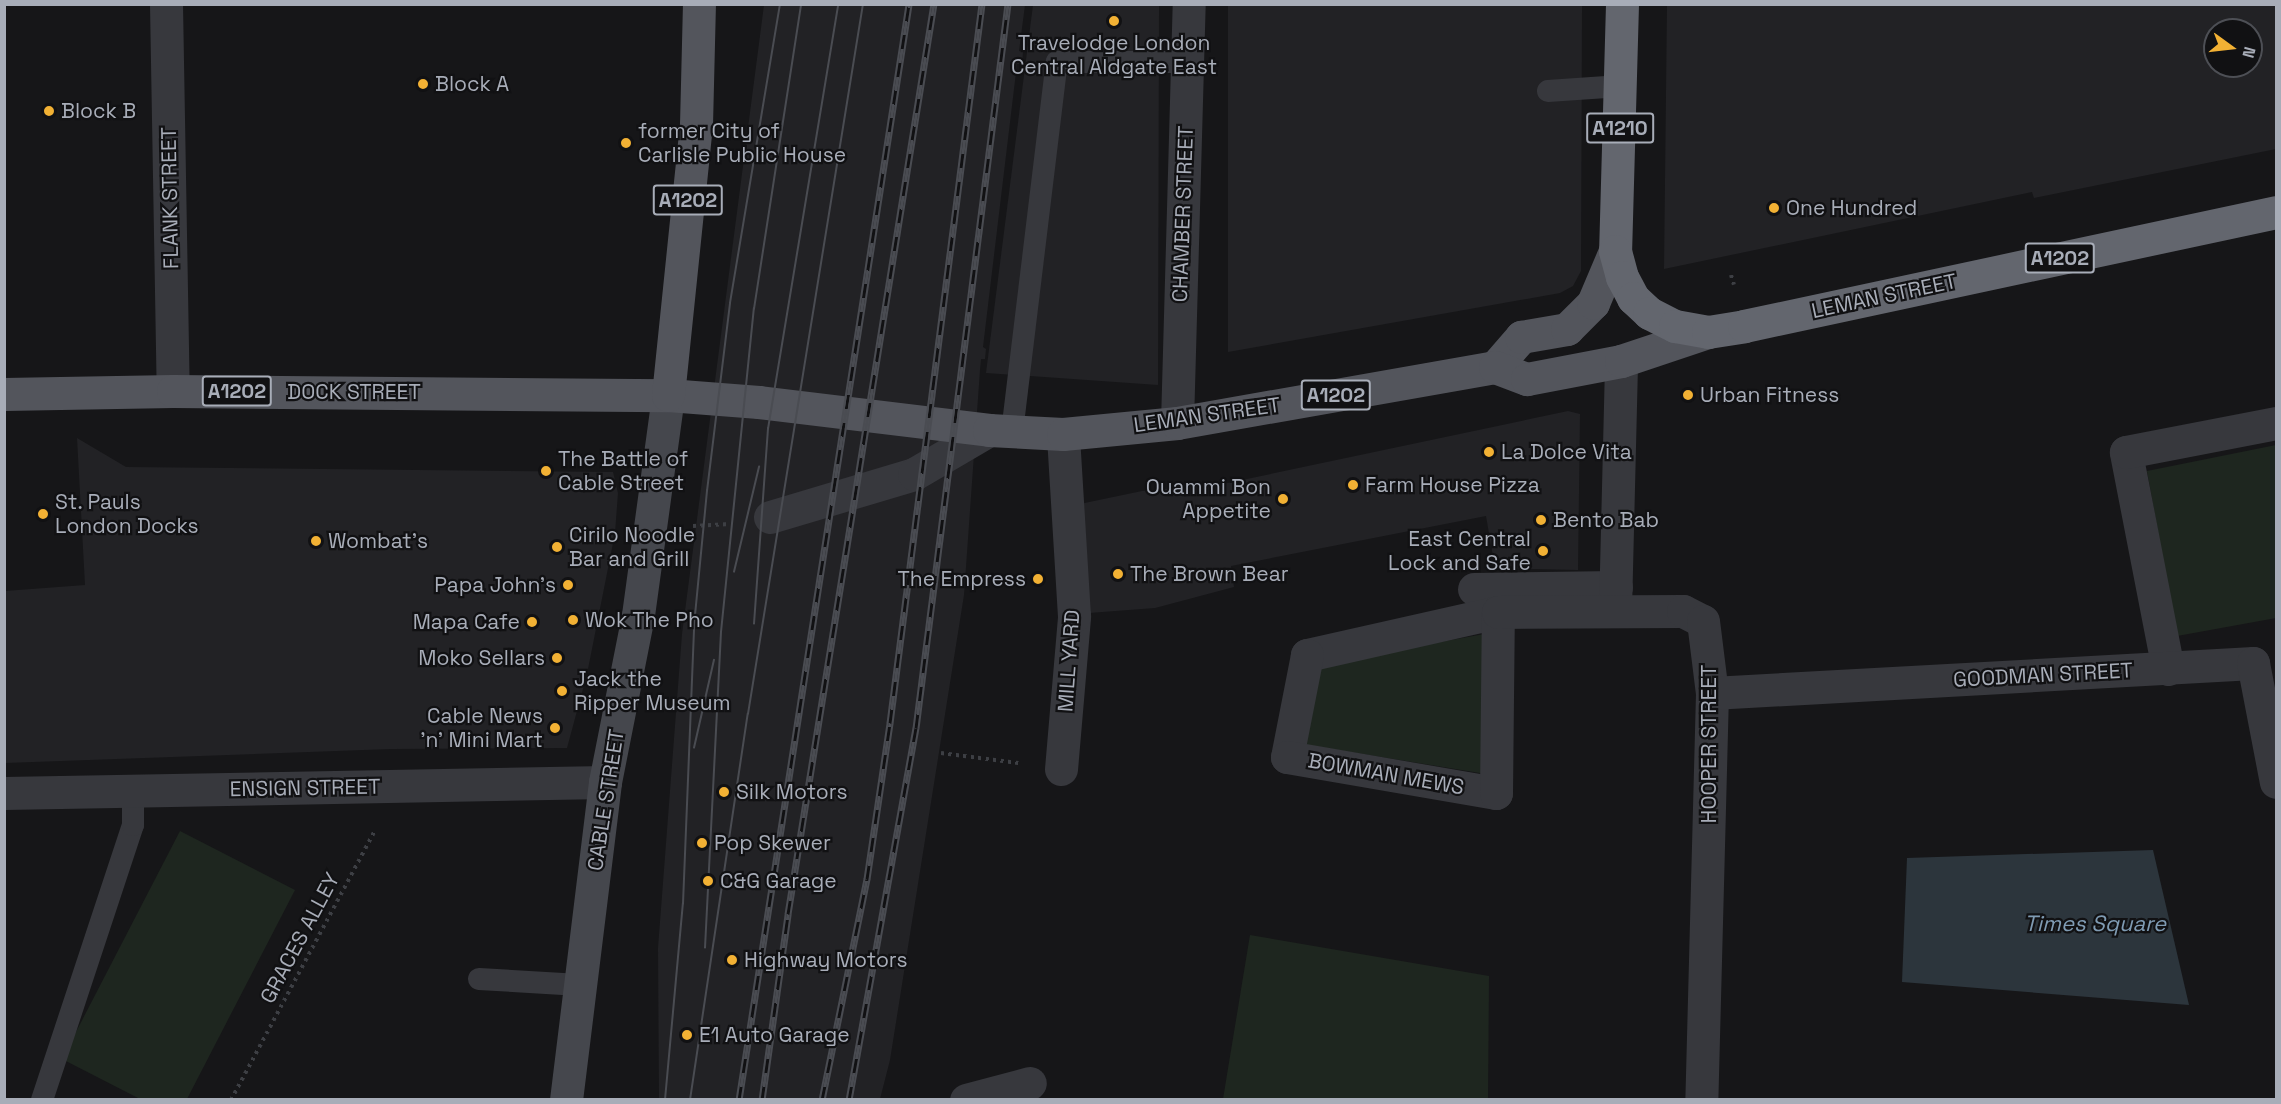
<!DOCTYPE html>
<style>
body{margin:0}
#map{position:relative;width:2281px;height:1104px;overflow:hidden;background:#161618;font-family:"Space Grotesk",sans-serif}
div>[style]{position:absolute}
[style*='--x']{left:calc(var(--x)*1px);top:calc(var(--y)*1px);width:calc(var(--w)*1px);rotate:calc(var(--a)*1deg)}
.built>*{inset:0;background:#222225}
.green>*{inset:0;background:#1e261f}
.water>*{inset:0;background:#2c353c}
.path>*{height:4px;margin-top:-2px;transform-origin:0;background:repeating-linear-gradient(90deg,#3d3f44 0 3px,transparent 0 7.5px)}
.lane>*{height:22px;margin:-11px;padding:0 11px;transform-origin:11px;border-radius:11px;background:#37383d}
.street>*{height:33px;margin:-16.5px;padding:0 16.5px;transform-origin:16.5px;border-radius:16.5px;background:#37383d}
.secondary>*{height:33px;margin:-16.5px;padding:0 16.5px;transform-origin:16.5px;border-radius:16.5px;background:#45474d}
.primary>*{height:33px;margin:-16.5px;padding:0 16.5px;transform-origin:16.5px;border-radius:16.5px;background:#53555c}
.highway>*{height:33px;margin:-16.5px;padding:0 16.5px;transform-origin:16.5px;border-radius:16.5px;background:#63666e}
.tram>*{height:1.5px;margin:-0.75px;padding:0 0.75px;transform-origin:0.75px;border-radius:0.75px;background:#4a4c52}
.rail>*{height:7px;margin-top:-3.5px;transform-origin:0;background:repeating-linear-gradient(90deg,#111113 0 14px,#4a4c52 0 28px);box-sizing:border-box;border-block:2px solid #4a4c52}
.dots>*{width:16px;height:16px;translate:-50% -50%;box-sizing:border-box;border:3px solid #111113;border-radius:50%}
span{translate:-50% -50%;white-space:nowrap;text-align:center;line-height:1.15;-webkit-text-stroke:4.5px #111113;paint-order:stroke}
.shield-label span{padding:2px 4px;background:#111113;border:2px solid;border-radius:4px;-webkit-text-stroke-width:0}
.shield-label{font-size:20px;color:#a8adb8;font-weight:700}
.poi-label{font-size:21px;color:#a8adb8}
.left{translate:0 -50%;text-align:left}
.right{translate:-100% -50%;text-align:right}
.street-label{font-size:21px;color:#a8adb8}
.water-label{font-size:22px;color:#7f9bb3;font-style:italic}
.frame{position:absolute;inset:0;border:6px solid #a8adb8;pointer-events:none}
.north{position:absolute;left:2203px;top:18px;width:60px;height:60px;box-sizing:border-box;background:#111113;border:2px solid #4d4f55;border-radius:50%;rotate:105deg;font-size:16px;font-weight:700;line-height:24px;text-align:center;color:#a8adb8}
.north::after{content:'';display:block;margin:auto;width:21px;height:27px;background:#f2b134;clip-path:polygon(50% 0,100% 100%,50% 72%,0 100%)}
</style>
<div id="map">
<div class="built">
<div style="clip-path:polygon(764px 5px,1025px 5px,1019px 51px,1023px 52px,1022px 64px,1017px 64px,983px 347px,986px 349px,985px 359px,981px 359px,980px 370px,964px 595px,890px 1060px,880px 1099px,659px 1100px,658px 948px,682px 634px)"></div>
<div style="clip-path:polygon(1033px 5px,1159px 5px,1158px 385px,986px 373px)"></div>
<div style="clip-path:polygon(1228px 5px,1582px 5px,1581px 271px,1573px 286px,1560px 293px,1228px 352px)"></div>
<div style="clip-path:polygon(evenodd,1667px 5px,2276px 5px,2276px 149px,2034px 198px,2032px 192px,1664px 269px,1667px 5px,2215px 30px,2251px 30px,2251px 66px,2215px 66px,2215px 30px)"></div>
<div style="clip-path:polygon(1568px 411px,1580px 414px,1578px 570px,1495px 568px,1486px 516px,1231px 566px,1234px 587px,1155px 608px,1089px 613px,1075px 505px,1142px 491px,1228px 483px)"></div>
<div style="clip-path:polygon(77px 438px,126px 467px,613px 472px,618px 493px,615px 533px,587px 674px,567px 748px,391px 749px,5px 763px,5px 591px,85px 585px)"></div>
</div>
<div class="green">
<div style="clip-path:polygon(2276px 445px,2276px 618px,2177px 636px,2147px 471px)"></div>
<div style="clip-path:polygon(1490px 633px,1486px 774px,1301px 744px,1318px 664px)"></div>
<div style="clip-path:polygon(180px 831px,295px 890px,187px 1099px,140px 1099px,62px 1059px)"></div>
<div style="clip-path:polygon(1250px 935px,1489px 976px,1488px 1099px,1223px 1099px)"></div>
</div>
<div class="water">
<div style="clip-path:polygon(2153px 850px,2189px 1005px,1902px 982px,1907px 858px)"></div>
</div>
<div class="path">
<div style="--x:1731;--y:275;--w:10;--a:73"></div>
<div style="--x:693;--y:526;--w:37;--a:-3"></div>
<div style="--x:941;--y:753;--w:78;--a:7.4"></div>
<div style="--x:231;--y:1100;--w:307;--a:-61.9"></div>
</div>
<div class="lane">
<div style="--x:1548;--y:91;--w:73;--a:-3.9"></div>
<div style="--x:1012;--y:432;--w:373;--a:-83.1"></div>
<div style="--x:1057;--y:62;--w:130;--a:0"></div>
<div style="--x:479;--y:979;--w:101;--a:3.4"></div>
<div style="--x:42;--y:1100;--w:290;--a:-71.7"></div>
<div style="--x:133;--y:825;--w:35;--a:-90"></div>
</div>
<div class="street">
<div style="--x:166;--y:4;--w:387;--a:89"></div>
<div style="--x:1177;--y:423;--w:419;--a:-88.4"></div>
<div style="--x:770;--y:517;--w:150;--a:-16.6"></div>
<div style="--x:914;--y:474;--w:87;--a:-30.4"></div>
<div style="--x:1474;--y:589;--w:142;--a:-0.8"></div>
<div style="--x:1615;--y:610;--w:249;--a:-88.6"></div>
<div style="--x:1498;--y:612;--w:196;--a:167.3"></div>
<div style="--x:1307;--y:655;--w:104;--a:101.1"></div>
<div style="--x:1287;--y:757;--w:212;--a:9.8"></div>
<div style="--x:1496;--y:793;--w:181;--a:-89.4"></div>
<div style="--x:1498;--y:612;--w:185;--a:-0.3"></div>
<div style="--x:1683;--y:611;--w:22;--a:27"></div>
<div style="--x:1703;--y:621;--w:73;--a:82.9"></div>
<div style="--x:1712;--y:693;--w:407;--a:91.5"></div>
<div style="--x:2168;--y:669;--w:221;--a:-101"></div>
<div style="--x:2126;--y:452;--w:153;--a:-10.9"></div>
<div style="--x:1712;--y:693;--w:542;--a:-3.17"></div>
<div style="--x:2253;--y:663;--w:121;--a:79.1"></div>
<div style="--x:1061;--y:769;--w:154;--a:-85.1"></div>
<div style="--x:1074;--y:616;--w:182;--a:-93.5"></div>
<div style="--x:4;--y:793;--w:601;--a:-1.05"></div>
<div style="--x:966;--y:1100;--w:66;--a:-14.9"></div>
</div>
<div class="secondary">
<div style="--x:566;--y:1100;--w:320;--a:-83"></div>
<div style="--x:605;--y:782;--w:170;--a:-78.8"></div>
<div style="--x:638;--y:615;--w:222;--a:-82.2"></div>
</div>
<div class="primary">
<div style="--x:1495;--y:367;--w:40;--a:-49"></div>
<div style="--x:1521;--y:337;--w:47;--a:-9.9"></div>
<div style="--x:1567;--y:329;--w:37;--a:-45"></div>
<div style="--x:1593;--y:303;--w:56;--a:-67.1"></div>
<div style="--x:4;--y:394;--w:169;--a:-1"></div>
<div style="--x:173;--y:391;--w:495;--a:0.5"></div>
<div style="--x:668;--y:395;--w:91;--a:4.4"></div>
<div style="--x:759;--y:402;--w:232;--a:6.9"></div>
<div style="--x:989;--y:430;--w:74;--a:3.1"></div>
<div style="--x:1063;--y:434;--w:115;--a:-5.5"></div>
<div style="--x:1177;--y:423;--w:323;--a:-10"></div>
<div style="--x:1495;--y:367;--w:34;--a:21"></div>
<div style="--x:1527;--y:379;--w:96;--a:-10.8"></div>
<div style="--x:1621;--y:361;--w:92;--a:-18.4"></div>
<div style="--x:668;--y:395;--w:271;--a:-84.1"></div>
<div style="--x:696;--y:125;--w:121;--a:-88.6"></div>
</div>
<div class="highway">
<div style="--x:1622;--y:4;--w:247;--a:91.6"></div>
<div style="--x:1615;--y:251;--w:27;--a:75"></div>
<div style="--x:1622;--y:277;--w:24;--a:62"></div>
<div style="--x:1633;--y:298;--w:22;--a:43"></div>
<div style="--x:1649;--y:313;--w:29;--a:27"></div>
<div style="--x:1675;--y:326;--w:34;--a:10"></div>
<div style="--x:1708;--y:332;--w:36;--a:-9"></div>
<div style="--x:1744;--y:326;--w:544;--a:-12.09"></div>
</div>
<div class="tram">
<div style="--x:734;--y:572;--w:108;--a:-76.6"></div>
<div style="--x:754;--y:624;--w:196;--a:-85.9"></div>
<div style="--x:768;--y:429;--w:431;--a:-80.6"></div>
<div style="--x:694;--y:748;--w:90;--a:-77.2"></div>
<div style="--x:705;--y:948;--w:316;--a:-87.1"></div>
<div style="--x:721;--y:632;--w:325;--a:-84.2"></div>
<div style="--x:754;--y:309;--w:309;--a:-81.2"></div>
<div style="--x:665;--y:1100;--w:197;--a:-84.8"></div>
<div style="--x:683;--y:904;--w:278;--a:-87.7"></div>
<div style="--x:694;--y:626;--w:136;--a:-84.5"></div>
<div style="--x:707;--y:491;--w:189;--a:-83"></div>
<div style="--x:730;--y:303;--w:303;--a:-80.5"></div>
<div style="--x:690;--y:1100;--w:390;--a:-81.5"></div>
<div style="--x:748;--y:714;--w:719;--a:-80.8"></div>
</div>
<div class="rail">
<div style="--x:739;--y:1100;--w:1109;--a:-81.18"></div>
<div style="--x:762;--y:1100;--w:188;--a:-82"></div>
<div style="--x:788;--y:914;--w:922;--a:-80.89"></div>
<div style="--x:822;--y:1100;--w:226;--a:-78.5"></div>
<div style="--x:867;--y:879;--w:158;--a:-81.6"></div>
<div style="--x:890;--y:723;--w:725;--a:-82.71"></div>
<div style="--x:849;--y:1100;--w:378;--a:-79.8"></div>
<div style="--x:916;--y:728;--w:730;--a:-82.76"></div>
</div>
<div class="dots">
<div style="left:1114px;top:21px;background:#f2b134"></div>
<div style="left:423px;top:84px;background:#f2b134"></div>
<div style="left:49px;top:111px;background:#f2b134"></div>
<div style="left:626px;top:143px;background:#f2b134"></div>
<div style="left:1774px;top:208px;background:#f2b134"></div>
<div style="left:1688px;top:395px;background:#f2b134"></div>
<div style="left:1489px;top:452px;background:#f2b134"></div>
<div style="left:546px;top:471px;background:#f2b134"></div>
<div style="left:1353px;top:485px;background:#f2b134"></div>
<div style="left:1283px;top:499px;background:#f2b134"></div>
<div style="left:43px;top:514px;background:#f2b134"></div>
<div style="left:1541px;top:520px;background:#f2b134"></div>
<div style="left:316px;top:541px;background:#f2b134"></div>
<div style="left:557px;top:547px;background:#f2b134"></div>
<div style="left:1543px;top:551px;background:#f2b134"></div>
<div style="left:1118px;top:574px;background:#f2b134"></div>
<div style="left:1038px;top:579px;background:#f2b134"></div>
<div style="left:568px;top:585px;background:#f2b134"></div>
<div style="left:573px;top:620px;background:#f2b134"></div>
<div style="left:532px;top:622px;background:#f2b134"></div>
<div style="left:557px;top:658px;background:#f2b134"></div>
<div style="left:562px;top:691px;background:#f2b134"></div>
<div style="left:555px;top:728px;background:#f2b134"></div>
<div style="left:724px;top:792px;background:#f2b134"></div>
<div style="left:702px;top:843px;background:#f2b134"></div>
<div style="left:708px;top:881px;background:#f2b134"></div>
<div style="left:732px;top:960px;background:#f2b134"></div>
<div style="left:687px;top:1035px;background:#f2b134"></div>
</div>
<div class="shield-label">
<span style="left:1620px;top:128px">A1210</span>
<span style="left:688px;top:200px">A1202</span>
<span style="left:2060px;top:258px">A1202</span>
<span style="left:237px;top:391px">A1202</span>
<span style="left:1336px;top:395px">A1202</span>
</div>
<div class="poi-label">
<span style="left:1114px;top:55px">Travelodge London<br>Central Aldgate East</span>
<span class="left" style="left:435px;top:84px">Block A</span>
<span class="left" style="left:61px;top:111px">Block B</span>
<span class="left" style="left:638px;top:143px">former City of<br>Carlisle Public House</span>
<span class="left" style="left:1786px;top:208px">One Hundred</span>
<span class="left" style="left:1700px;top:395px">Urban Fitness</span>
<span class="left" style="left:1501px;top:452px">La Dolce Vita</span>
<span class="left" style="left:558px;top:471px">The Battle of<br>Cable Street</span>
<span class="left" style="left:1365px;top:485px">Farm House Pizza</span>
<span class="right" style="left:1271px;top:499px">Ouammi Bon<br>Appetite</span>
<span class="left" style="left:55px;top:514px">St. Pauls<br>London Docks</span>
<span class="left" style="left:1553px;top:520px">Bento Bab</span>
<span class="left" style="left:569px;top:547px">Cirilo Noodle<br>Bar and Grill</span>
<span class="right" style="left:1531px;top:551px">East Central<br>Lock and Safe</span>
<span class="left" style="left:328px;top:541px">Wombat's</span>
<span class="left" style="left:1130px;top:574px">The Brown Bear</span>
<span class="right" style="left:1026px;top:579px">The Empress</span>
<span class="right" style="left:556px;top:585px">Papa John's</span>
<span class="left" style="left:585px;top:620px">Wok The Pho</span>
<span class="right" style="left:520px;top:622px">Mapa Cafe</span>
<span class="right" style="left:545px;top:658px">Moko Sellars</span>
<span class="left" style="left:574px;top:691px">Jack the<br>Ripper Museum</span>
<span class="right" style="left:543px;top:728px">Cable News<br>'n' Mini Mart</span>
<span class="left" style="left:736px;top:792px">Silk Motors</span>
<span class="left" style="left:714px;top:843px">Pop Skewer</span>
<span class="left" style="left:720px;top:881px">C&amp;G Garage</span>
<span class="left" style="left:744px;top:960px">Highway Motors</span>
<span class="left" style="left:699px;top:1035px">E1 Auto Garage</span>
</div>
<div class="street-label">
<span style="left:170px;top:198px;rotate:-91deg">FLANK STREET</span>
<span style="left:1183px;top:214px;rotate:-88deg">CHAMBER STREET</span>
<span style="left:1884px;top:296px;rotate:-12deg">LEMAN STREET</span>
<span style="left:354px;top:392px">DOCK STREET</span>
<span style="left:1207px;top:415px;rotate:-8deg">LEMAN STREET</span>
<span style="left:1069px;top:661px;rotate:-86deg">MILL YARD</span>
<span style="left:2043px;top:675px;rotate:-3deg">GOODMAN STREET</span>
<span style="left:1709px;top:744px;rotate:-90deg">HOOPER STREET</span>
<span style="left:1386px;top:774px;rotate:10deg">BOWMAN MEWS</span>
<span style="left:305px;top:788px;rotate:-1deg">ENSIGN STREET</span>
<span style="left:606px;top:800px;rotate:-81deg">CABLE STREET</span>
<span style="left:300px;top:938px;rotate:-62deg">GRACES ALLEY</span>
</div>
<div class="water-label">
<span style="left:2095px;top:924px">Times Square</span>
</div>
<div class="frame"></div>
<div class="north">N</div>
</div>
